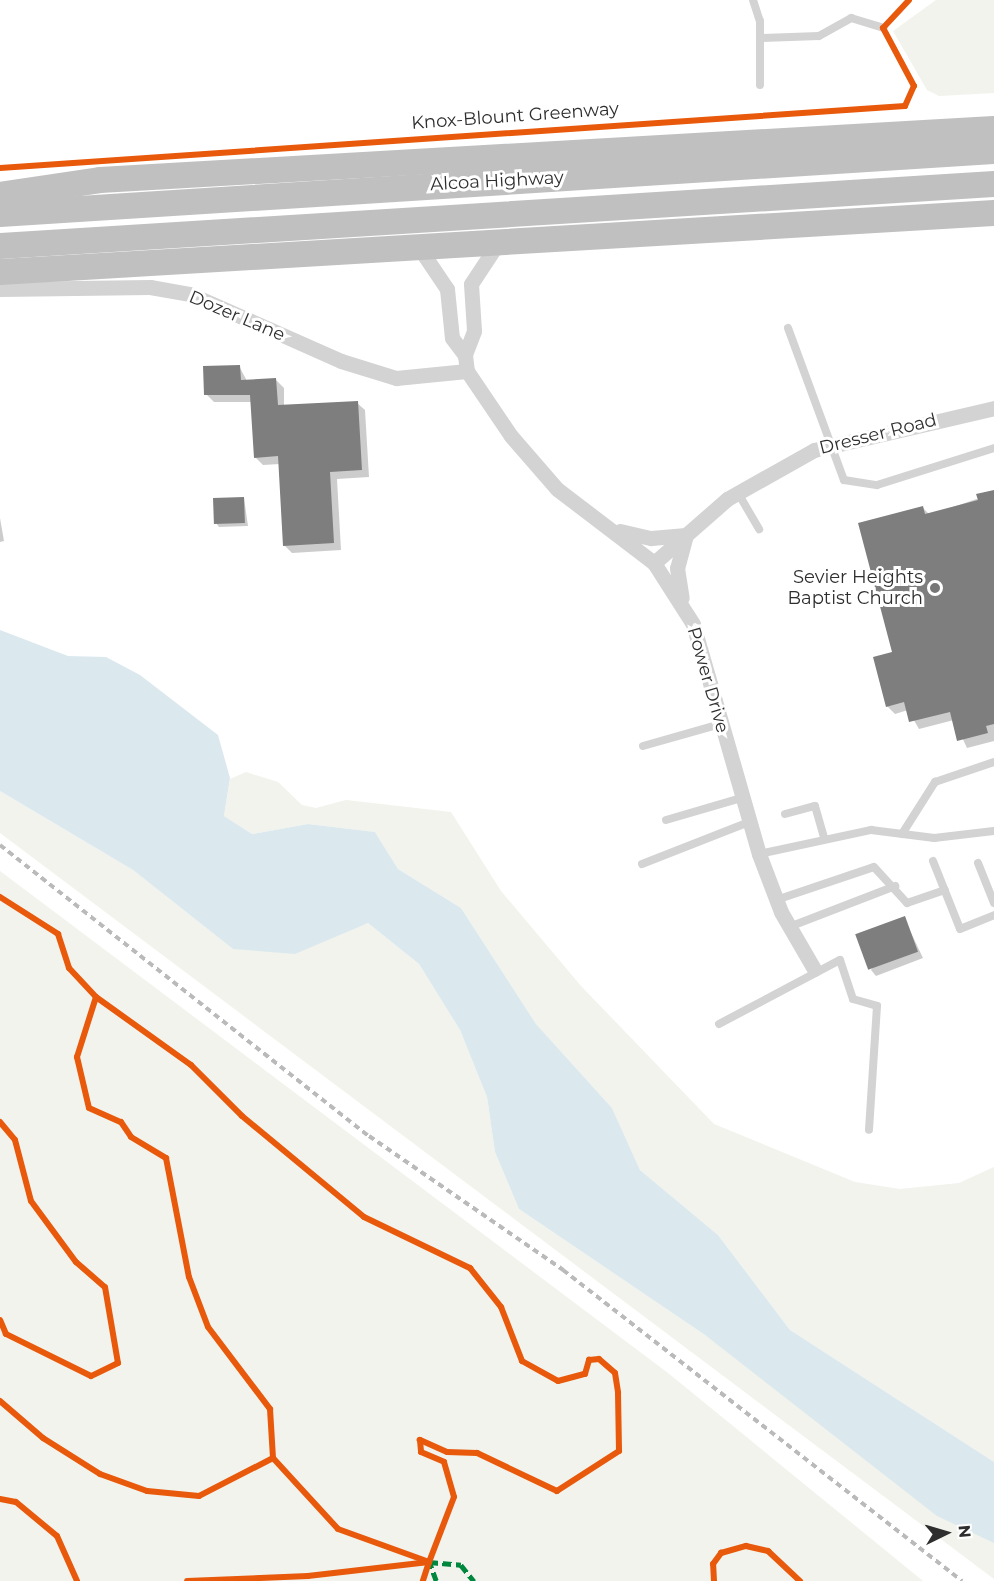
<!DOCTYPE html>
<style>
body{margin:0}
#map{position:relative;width:994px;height:1581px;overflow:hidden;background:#fff;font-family:Montserrat,sans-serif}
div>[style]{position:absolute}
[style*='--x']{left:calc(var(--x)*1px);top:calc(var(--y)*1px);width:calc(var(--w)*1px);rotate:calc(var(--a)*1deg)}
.green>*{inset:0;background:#f1f3ec}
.water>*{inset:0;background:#dbe9ef}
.shadow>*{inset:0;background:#0003}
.building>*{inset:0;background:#7e7e7e;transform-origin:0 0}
.lane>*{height:8px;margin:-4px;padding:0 4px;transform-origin:4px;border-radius:4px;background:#d3d3d3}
.street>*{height:15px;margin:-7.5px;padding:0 7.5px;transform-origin:7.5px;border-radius:7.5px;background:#d3d3d3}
.highway>*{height:26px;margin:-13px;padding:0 13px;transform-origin:13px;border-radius:13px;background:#c0c0c0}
.rail>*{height:4px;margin-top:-2px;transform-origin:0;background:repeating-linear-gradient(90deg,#bababa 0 6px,transparent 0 10.5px)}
.quiet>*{height:4.5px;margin-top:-2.25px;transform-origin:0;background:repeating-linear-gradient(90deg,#00873e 0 9px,transparent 0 13.5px)}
.cycleway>*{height:6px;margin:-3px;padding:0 3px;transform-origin:3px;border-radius:3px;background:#e8590c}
.dots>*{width:16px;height:16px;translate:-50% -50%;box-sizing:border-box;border:3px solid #fff;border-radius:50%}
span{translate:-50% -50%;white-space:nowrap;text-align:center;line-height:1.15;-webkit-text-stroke:6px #fff;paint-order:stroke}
.street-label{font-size:18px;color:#2e2e2e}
.poi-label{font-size:18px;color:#2e2e2e}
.right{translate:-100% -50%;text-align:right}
.north{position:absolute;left:916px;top:1503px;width:60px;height:60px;-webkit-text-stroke:4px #fff;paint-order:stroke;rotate:85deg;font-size:16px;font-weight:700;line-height:24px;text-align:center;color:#2e2e2e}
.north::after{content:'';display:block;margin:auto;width:21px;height:27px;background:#2e2e2e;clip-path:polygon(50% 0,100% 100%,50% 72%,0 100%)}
</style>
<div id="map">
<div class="green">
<div style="clip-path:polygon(936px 0,994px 0,994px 93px,939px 96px,927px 90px,893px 31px)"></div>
<div style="clip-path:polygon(246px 772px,278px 782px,302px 805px,316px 808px,346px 800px,451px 812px,501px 891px,581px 986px,714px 1124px,855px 1182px,900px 1189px,959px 1183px,994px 1167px,994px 1462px,790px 1330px,718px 1235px,640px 1170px,612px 1108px,536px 1024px,461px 908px,398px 869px,375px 832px,308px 824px,252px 834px,224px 816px,230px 779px)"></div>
<div style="clip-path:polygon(0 791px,133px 870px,233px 949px,342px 933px,368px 923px,419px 964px,460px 1030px,487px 1097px,495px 1152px,519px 1209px,705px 1335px,994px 1543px,994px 1579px,0 833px)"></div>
<div style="clip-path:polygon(0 871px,668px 1373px,923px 1581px,0 1581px)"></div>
</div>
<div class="water">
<div style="clip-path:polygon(0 630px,68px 656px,106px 657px,140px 675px,218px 735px,230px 778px,224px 816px,252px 834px,308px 824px,375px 832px,398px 869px,461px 908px,536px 1024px,612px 1108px,640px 1170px,718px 1235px,790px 1330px,994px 1462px,994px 1543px,937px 1516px,705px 1335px,519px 1209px,495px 1152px,487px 1097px,460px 1030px,419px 964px,368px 923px,295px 954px,233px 949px,133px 870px,0 791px)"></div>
</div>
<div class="shadow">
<div style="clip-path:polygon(239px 366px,247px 381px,276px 380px,284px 388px,284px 406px,357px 403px,365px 410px,369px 477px,337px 479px,341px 550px,292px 553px,284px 545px,280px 464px,263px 465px,255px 457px,252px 402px,214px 402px,206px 394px)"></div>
<div style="clip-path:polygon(994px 493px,994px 741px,967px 748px,954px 720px,919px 729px,908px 710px,895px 714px,887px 706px,923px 508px,930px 515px)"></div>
<div style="clip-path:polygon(244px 498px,248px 526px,219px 527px,216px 523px)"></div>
<div style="clip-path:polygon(0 518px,4px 541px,0 542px)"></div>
<div style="clip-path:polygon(904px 918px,923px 958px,876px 976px,871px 970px)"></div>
</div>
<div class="building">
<div style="clip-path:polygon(240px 365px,241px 380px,276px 378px,278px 405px,358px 401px,362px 470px,330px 472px,334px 543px,283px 546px,278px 456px,254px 458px,250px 395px,204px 395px,203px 366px)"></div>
<div style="clip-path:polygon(994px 490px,994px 724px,986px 726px,988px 733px,957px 741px,950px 712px,909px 722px,904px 702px,886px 707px,873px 657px,892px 652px,858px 523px,923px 506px,925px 514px,978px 500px,976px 494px)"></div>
<div style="left:244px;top:497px;width:26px;height:31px;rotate:88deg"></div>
<div style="left:905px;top:916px;width:38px;height:53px;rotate:70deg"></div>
</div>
<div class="lane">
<div style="--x:753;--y:0;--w:22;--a:72"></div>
<div style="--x:760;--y:21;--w:64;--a:90"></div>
<div style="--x:761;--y:38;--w:58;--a:-2"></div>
<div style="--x:819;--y:36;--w:37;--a:-29"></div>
<div style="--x:851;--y:18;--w:34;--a:17"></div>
<div style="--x:788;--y:328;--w:162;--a:69.8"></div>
<div style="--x:844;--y:480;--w:33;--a:9"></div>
<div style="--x:877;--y:485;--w:123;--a:-17.5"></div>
<div style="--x:738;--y:493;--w:42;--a:59.7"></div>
<div style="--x:643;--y:746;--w:81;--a:-15.8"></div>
<div style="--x:785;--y:814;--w:31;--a:-15"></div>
<div style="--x:815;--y:806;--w:32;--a:74"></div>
<div style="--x:666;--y:820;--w:78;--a:-16.3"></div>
<div style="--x:902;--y:834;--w:62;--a:-57.6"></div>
<div style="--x:935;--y:782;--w:62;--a:-18.7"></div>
<div style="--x:759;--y:854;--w:115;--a:-12.1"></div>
<div style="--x:871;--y:830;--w:64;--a:7.2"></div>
<div style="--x:934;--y:838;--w:60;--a:-6.7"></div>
<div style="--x:933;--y:861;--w:73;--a:68.3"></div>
<div style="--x:960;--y:929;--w:37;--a:-22"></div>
<div style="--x:978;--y:863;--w:43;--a:68.2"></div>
<div style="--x:642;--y:864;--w:115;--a:-21.4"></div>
<div style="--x:776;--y:900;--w:103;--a:-18.6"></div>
<div style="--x:874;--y:867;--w:49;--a:47.5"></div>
<div style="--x:907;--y:903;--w:40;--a:-18.9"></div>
<div style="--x:789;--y:927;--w:114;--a:-21.1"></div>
<div style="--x:719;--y:1024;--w:137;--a:-27.9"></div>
<div style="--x:840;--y:960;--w:41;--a:71.6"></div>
<div style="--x:853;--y:999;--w:25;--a:16"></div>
<div style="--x:877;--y:1006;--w:124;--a:93.7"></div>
</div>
<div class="street">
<div style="--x:498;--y:243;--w:49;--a:123.4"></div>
<div style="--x:471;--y:284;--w:47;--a:86.3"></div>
<div style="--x:474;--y:331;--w:26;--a:111"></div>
<div style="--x:465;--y:355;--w:16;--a:83"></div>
<div style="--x:467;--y:371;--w:78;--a:55.9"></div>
<div style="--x:511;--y:436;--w:70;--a:49"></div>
<div style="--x:557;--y:489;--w:122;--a:37.3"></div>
<div style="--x:654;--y:563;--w:72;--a:57.4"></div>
<div style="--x:693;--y:624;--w:239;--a:74"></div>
<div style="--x:759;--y:854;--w:62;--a:69.2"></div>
<div style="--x:781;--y:912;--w:66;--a:59.9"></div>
<div style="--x:418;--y:246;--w:52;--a:56"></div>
<div style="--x:447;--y:289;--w:49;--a:84.2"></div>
<div style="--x:452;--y:338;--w:21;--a:53"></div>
<div style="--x:0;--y:289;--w:150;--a:-0.8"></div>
<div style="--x:150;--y:287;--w:41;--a:9.9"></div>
<div style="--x:190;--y:294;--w:165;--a:23.9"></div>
<div style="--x:341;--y:361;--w:58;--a:17.2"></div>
<div style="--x:396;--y:378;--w:71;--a:-5.6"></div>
<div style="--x:620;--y:531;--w:32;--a:13"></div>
<div style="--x:651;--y:538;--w:35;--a:-5"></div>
<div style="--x:686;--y:535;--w:34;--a:105"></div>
<div style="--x:677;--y:568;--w:30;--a:81"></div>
<div style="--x:654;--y:563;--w:97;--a:-41.2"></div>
<div style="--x:727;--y:499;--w:100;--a:-29.4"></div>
<div style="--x:814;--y:450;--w:185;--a:-13.1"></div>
</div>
<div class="highway">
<div style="--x:0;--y:195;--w:101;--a:-8.5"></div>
<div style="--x:100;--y:180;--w:895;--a:-3.27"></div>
<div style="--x:0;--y:214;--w:996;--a:-3.63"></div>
<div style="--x:0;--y:246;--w:996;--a:-3.57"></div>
<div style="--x:0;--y:272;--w:996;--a:-3.4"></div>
</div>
<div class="rail">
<div style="--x:0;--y:845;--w:470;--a:38.3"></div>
<div style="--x:369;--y:1136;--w:236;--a:34.6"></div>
<div style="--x:563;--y:1270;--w:506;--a:37.93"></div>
</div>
<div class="quiet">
<div style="--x:436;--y:1581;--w:20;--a:-110"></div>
<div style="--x:429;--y:1562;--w:32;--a:5"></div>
<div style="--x:461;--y:1565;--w:21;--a:51"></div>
</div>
<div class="cycleway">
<div style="--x:0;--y:168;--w:907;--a:-3.92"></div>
<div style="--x:905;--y:106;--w:22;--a:-66"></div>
<div style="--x:914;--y:86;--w:66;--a:-118.1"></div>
<div style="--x:883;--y:28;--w:38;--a:-47"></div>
<div style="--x:0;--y:897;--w:69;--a:32.5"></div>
<div style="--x:58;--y:934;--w:36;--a:72"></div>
<div style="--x:69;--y:968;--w:40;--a:47"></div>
<div style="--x:96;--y:997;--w:63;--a:107.6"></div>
<div style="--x:77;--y:1057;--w:52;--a:76.8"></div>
<div style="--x:89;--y:1108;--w:35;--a:24"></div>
<div style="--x:121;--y:1122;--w:18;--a:56"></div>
<div style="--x:131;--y:1137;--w:41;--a:31"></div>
<div style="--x:166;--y:1158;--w:121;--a:79.1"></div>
<div style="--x:189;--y:1277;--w:53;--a:69.2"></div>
<div style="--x:208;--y:1327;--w:103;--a:52.9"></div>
<div style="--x:270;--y:1409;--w:49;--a:86.5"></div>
<div style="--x:273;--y:1458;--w:83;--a:152.8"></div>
<div style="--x:199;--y:1496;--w:52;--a:-174.5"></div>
<div style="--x:147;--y:1491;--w:50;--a:-160.1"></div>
<div style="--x:100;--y:1474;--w:67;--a:-147.7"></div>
<div style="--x:43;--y:1438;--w:57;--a:-139.3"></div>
<div style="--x:96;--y:997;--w:117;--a:35.6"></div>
<div style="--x:191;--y:1065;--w:72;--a:45"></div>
<div style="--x:242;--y:1116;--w:158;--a:39.6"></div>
<div style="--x:364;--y:1217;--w:118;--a:25.7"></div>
<div style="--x:470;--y:1268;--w:50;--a:51.5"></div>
<div style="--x:501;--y:1307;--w:58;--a:68.7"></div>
<div style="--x:522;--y:1361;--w:41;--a:29.1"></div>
<div style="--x:558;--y:1381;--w:28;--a:-15"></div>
<div style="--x:585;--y:1374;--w:15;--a:-74"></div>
<div style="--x:589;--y:1360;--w:10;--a:-6"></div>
<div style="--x:599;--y:1359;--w:21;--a:41"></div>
<div style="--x:615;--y:1373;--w:20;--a:81"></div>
<div style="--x:618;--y:1393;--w:58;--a:89"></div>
<div style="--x:619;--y:1451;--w:74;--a:147.2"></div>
<div style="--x:557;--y:1491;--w:89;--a:-154.6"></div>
<div style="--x:477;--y:1453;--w:30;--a:-178"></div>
<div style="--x:447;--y:1452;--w:30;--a:-156"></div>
<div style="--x:420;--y:1440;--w:12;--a:85"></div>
<div style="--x:421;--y:1452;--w:25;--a:23"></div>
<div style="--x:444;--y:1462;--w:36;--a:74"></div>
<div style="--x:454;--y:1497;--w:70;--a:111"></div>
<div style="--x:429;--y:1562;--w:122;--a:173.4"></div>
<div style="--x:308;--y:1576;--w:121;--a:177.6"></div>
<div style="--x:0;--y:1122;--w:23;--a:50"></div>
<div style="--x:15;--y:1140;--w:63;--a:75.3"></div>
<div style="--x:31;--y:1201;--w:76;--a:53.6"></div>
<div style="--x:76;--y:1262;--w:38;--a:41"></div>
<div style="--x:105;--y:1287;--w:77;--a:80.3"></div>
<div style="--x:118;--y:1363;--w:30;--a:154"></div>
<div style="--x:91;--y:1376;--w:95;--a:-153.7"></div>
<div style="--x:6;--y:1334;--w:15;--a:-113"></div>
<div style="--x:273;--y:1458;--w:96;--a:47.5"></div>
<div style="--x:338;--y:1529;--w:97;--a:19.9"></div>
<div style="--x:429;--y:1562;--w:20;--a:108"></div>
<div style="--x:0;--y:1499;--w:16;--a:11"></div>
<div style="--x:16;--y:1502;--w:53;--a:39.7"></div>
<div style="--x:57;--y:1536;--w:49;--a:66"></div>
<div style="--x:714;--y:1581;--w:17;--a:-93"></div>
<div style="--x:713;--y:1564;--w:14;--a:-54"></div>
<div style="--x:721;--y:1553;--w:26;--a:-16"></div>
<div style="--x:746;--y:1546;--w:23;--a:13"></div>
<div style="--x:768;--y:1551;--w:44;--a:43.2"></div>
</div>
<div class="dots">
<div style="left:935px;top:588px;background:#777"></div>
</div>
<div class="street-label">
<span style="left:515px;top:116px;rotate:-4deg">Knox-Blount Greenway</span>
<span style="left:497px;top:181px;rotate:-3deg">Alcoa Highway</span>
<span style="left:237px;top:316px;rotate:23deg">Dozer Lane</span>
<span style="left:878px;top:434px;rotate:-14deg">Dresser Road</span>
<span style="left:708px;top:680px;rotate:74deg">Power Drive</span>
</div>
<div class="poi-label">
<span class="right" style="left:923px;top:588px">Sevier Heights<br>Baptist Church</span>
</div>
<div class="north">N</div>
</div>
